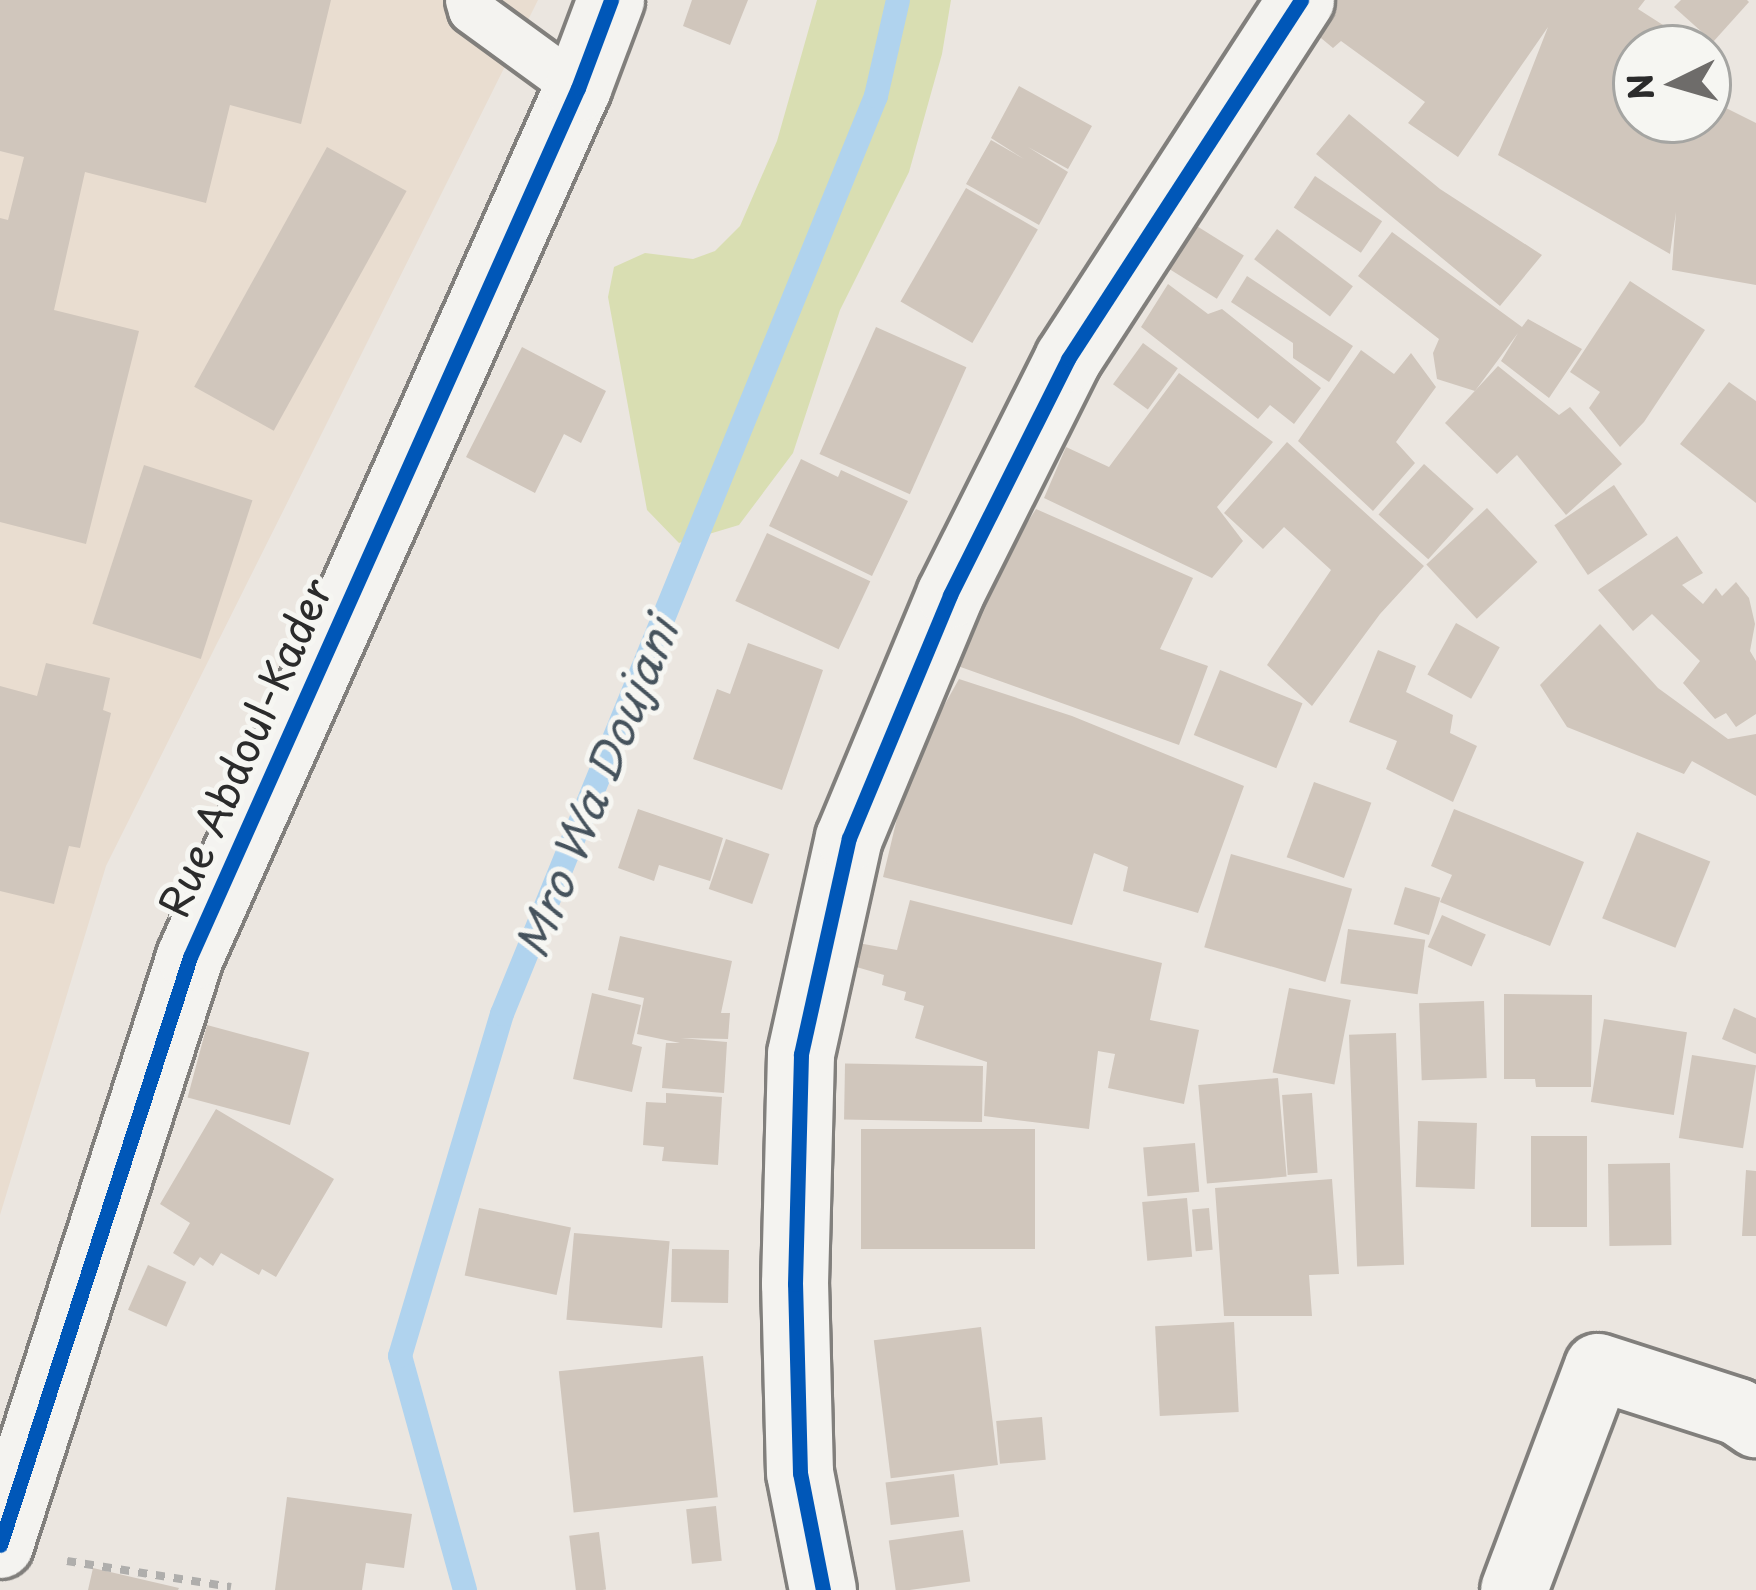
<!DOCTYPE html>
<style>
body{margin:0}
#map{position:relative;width:1756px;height:1590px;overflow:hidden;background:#ebe6e0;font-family:"Playpen Sans",sans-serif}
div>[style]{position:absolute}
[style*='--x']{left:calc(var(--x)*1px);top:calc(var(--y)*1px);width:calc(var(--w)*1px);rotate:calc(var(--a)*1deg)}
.built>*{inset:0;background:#e9ddd0}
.green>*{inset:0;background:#d9deb2}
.stream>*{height:24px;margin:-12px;padding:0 12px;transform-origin:12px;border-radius:12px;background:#b0d3ee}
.building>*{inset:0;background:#d0c6bc;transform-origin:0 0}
.path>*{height:8px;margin-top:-4px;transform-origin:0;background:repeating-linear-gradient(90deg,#afaeac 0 9px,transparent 0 18px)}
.roads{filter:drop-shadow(3px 0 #817f7c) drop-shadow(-3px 0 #817f7c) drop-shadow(0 3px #817f7c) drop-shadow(0 -3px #817f7c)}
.service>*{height:45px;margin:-22.5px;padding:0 22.5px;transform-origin:22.5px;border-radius:22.5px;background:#f4f3f0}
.minor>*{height:66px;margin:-33px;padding:0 33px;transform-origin:33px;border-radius:33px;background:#f4f3f0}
.cycleway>*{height:15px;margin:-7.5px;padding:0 7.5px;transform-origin:7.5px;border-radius:7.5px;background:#0057b8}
span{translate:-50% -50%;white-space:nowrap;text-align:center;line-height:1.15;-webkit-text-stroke:10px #f6f6f2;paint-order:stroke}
.street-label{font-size:42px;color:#2b2b2b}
.water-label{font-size:45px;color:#46535d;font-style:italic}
.north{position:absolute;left:1612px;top:24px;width:120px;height:120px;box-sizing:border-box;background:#f6f6f2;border:3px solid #a5a5a2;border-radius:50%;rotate:265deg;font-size:33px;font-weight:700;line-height:48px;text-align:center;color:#2b2b2b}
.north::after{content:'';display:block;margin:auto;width:42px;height:54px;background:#6e6c6a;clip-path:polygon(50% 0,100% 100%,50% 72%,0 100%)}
</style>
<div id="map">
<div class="built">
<div style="clip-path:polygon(0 0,538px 0,106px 866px,0 1215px)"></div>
</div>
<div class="green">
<div style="clip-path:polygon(817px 0,951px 0,942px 54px,909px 172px,840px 310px,793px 453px,739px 525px,679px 543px,647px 510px,608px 297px,614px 267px,645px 253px,693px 259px,715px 251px,740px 226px,777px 141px)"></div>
</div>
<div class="stream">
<div style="--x:465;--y:1590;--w:243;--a:-105.5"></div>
<div style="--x:400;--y:1356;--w:357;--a:-73.4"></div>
<div style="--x:502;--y:1014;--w:991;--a:-67.83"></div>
<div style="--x:876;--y:96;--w:98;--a:-77.1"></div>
</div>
<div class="building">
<div style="clip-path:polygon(0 0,331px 0,301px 124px,230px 105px,206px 203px,85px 172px,54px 310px,139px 331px,86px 544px,0 522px,0 218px,8px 220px,24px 157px,0 151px)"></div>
<div style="clip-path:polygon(692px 0,748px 0,730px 45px,683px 26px)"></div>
<div style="clip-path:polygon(1311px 0,1645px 0,1638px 9px,1699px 48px,1636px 48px,1636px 120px,1708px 120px,1708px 99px,1756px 123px,1756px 285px,1672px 270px,1676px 212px,1670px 254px,1498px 155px,1548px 27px,1458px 157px,1408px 123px,1425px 102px,1341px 41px,1333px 48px,1298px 19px)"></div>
<div style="clip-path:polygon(1681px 0,1747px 0,1749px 2px,1713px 42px,1674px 7px)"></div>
<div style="clip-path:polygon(1019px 86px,1092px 126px,1068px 169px,1028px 147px,1068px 172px,1039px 225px,966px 184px,991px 140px,1024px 159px,991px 138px)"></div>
<div style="clip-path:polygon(1349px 114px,1440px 189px,1542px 255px,1500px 306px,1316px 154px)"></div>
<div style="left:327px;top:147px;width:91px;height:274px;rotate:29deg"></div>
<div style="left:1315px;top:176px;width:81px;height:38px;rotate:34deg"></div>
<div style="left:966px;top:188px;width:83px;height:131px;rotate:30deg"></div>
<div style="left:1176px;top:213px;width:80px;height:51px;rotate:32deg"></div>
<div style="left:1277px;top:229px;width:95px;height:38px;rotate:37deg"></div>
<div style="clip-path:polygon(1392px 232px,1522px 327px,1528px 319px,1582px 349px,1549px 398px,1501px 361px,1518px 333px,1475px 391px,1437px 379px,1433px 353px,1439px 339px,1358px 276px)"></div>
<div style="clip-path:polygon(1247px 276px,1353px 346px,1329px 382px,1293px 358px,1293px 343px,1231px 302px)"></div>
<div style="clip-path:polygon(1630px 281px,1705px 330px,1644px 422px,1620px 447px,1589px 408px,1600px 392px,1570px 372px)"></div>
<div style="clip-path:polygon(1168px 284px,1208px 314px,1222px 309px,1321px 388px,1294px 424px,1270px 405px,1258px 419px,1141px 327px)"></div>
<div style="left:876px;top:327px;width:99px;height:139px;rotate:24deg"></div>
<div style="left:1143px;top:343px;width:43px;height:51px;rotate:36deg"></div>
<div style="clip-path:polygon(522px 347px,606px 391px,581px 443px,564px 434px,535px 493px,466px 457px)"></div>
<div style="clip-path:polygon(1361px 350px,1394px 374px,1411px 353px,1436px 387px,1396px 442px,1415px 463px,1373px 511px,1298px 441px)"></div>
<div style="clip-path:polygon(1498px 366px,1559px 415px,1570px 407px,1622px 464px,1566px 515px,1517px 455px,1497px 474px,1445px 423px)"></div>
<div style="clip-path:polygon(1179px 373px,1273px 442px,1217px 507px,1243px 541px,1212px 578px,1044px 498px,1066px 447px,1109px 467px)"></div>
<div style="clip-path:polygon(1729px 382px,1756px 401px,1756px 503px,1680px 444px)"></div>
<div style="clip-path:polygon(1287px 442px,1424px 566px,1380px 614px,1312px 706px,1267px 665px,1331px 570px,1284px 527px,1263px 549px,1224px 513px)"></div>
<div style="clip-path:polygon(801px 459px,838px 477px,841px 470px,908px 501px,872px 576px,769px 526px)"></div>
<div style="left:1424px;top:464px;width:67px;height:68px;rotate:42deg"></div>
<div style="left:144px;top:465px;width:114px;height:167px;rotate:18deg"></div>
<div style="left:1614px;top:485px;width:60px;height:72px;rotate:56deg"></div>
<div style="left:1487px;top:508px;width:74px;height:83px;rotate:47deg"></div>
<div style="clip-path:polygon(1036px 509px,1193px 578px,1160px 649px,1208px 666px,1179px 745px,955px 665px,987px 585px)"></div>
<div style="left:767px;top:533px;width:114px;height:75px;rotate:25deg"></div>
<div style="clip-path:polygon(1677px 536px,1703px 573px,1682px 585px,1703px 604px,1716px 588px,1722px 596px,1736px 582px,1749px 598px,1755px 624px,1750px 651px,1756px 661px,1756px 714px,1736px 727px,1726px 713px,1715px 719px,1683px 683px,1700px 661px,1652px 614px,1633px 631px,1598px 590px)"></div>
<div style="left:1456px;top:623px;width:50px;height:59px;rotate:29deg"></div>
<div style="clip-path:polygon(1600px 624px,1658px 688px,1728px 739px,1756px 734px,1756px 796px,1692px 761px,1684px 774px,1567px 727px,1540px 685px)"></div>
<div style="clip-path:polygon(748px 643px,823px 670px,782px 790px,693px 759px,717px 689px,730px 694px)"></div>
<div style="clip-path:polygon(1378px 650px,1416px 666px,1406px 692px,1453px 715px,1450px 733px,1477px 746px,1453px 802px,1386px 769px,1397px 741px,1349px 722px)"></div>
<div style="clip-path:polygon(46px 663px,110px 678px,103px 710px,111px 713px,80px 848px,69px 846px,54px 904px,0 891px,0 686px,37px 696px)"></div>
<div style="left:1220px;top:670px;width:89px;height:70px;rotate:22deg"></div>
<div style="clip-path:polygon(959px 679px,1072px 716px,1244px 786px,1198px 913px,1123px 891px,1128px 867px,1094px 853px,1072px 925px,883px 877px,909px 768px)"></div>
<div style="left:1314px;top:782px;width:61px;height:80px;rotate:20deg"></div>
<div style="clip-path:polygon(638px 809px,723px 838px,710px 881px,659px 865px,654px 881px,618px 868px)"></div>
<div style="clip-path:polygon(1454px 809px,1584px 862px,1550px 946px,1440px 902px,1452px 875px,1431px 866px)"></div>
<div style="left:1637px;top:832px;width:79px;height:93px;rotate:22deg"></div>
<div style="left:726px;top:839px;width:46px;height:53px;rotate:19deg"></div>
<div style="left:1231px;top:854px;width:126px;height:97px;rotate:16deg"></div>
<div style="left:1405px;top:887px;width:37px;height:39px;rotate:17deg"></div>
<div style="clip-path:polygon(910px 900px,1162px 963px,1150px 1020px,1199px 1030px,1184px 1104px,1108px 1088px,1115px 1054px,1098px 1051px,1089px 1129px,984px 1116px,987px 1062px,915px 1038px,924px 1006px,904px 1000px,906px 992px,882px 985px,884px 975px,853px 966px,858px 943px,897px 950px)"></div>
<div style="left:1442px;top:915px;width:48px;height:35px;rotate:24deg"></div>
<div style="left:1348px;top:929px;width:78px;height:55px;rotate:8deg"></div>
<div style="clip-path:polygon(620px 936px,732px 961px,721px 1013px,730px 1013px,728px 1039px,681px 1038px,727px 1042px,724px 1093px,662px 1088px,666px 1043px,680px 1043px,637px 1034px,644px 998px,608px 990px)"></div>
<div style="left:1289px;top:988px;width:63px;height:86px;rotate:11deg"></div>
<div style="clip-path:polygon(592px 993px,641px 1005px,632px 1044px,642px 1047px,632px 1092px,573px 1079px)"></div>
<div style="clip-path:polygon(1504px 994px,1592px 995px,1591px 1087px,1536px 1087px,1535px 1079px,1504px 1079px)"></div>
<div style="left:1484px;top:1001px;width:77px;height:65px;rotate:88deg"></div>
<div style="clip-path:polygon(1734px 1008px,1756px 1018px,1756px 1054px,1722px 1039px)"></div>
<div style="left:1604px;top:1019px;width:84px;height:84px;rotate:9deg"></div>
<div style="left:207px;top:1025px;width:106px;height:75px;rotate:15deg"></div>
<div style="left:1396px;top:1033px;width:232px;height:47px;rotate:88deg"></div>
<div style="left:1692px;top:1055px;width:65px;height:84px;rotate:9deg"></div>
<div style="left:983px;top:1066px;width:56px;height:138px;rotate:91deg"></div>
<div style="left:1278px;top:1078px;width:99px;height:80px;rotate:85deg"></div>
<div style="clip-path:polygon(666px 1093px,722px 1097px,718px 1165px,662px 1161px,664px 1147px,643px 1145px,646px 1102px,666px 1103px)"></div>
<div style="left:1312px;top:1093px;width:80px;height:30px;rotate:86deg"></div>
<div style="clip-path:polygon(216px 1109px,334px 1179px,276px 1277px,262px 1269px,259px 1275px,221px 1253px,213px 1266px,200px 1257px,194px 1266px,173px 1253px,190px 1223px,160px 1204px)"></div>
<div style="left:1418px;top:1121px;width:59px;height:66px;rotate:2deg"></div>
<div style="left:1035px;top:1129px;width:120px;height:174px;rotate:90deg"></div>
<div style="left:1531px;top:1136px;width:56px;height:91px"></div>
<div style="left:1195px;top:1143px;width:49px;height:52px;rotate:85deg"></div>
<div style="left:1670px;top:1163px;width:82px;height:62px;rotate:89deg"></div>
<div style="clip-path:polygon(1746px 1170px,1756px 1171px,1756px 1236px,1742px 1236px)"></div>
<div style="clip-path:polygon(1332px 1179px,1339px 1274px,1309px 1275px,1312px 1316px,1224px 1316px,1215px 1188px)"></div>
<div style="left:1187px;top:1198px;width:59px;height:45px;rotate:85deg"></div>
<div style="left:479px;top:1208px;width:94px;height:69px;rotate:12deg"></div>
<div style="left:1209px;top:1208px;width:42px;height:17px;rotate:85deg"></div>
<div style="left:574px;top:1233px;width:96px;height:87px;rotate:5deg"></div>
<div style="left:672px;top:1249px;width:57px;height:53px;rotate:1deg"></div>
<div style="left:148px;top:1265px;width:42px;height:49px;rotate:24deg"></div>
<div style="left:1234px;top:1322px;width:90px;height:79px;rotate:87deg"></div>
<div style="left:981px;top:1327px;width:139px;height:108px;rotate:83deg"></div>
<div style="left:703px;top:1356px;width:142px;height:145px;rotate:84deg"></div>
<div style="left:1042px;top:1417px;width:43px;height:46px;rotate:85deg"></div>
<div style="left:954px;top:1474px;width:43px;height:69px;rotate:83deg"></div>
<div style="clip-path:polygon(287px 1497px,412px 1514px,404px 1568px,366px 1563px,362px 1590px,275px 1590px)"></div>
<div style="left:716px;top:1506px;width:55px;height:30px;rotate:84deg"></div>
<div style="left:963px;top:1530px;width:52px;height:75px;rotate:82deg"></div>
<div style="left:599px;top:1532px;width:58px;height:30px;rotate:83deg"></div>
<div style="clip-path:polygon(93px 1568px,179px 1588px,178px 1590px,88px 1590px)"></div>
</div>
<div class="path">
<div style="--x:67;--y:1561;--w:166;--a:9"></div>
</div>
<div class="roads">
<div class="service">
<div style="--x:468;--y:0;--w:10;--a:73"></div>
<div style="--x:471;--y:10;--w:132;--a:36.1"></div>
</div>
<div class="minor">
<div style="--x:0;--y:1545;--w:618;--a:-72.09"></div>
<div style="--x:190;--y:957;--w:952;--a:-65.94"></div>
<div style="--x:578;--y:88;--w:94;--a:-69.4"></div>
<div style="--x:823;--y:1590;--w:119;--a:-101.1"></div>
<div style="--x:800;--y:1473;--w:189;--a:-91.5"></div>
<div style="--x:795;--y:1284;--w:230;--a:-88.5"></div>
<div style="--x:801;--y:1054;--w:221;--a:-77.5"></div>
<div style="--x:849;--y:838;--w:263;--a:-67.4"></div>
<div style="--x:950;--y:595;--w:264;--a:-63.4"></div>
<div style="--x:1068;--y:359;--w:428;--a:-57"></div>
<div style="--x:1514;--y:1590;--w:238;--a:-69.4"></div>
<div style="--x:1598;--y:1367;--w:147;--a:17.8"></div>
<div style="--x:1738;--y:1412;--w:22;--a:34"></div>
</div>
</div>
<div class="cycleway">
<div style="--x:0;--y:1545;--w:618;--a:-72.09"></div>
<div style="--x:190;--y:957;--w:952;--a:-65.94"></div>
<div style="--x:578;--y:88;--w:94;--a:-69.4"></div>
<div style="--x:823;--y:1590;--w:119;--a:-101.1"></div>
<div style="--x:800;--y:1473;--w:189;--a:-91.5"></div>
<div style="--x:795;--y:1284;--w:230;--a:-88.5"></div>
<div style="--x:801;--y:1054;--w:221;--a:-77.5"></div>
<div style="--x:849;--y:838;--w:263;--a:-67.4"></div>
<div style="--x:950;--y:595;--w:264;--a:-63.4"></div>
<div style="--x:1068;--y:359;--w:428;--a:-57"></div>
</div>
<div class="street-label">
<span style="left:244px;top:747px;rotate:-66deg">Rue Abdoul-Kader</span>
</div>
<div class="water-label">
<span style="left:595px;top:787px;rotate:-68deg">Mro Wa Doujani</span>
</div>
<div class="north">N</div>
</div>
